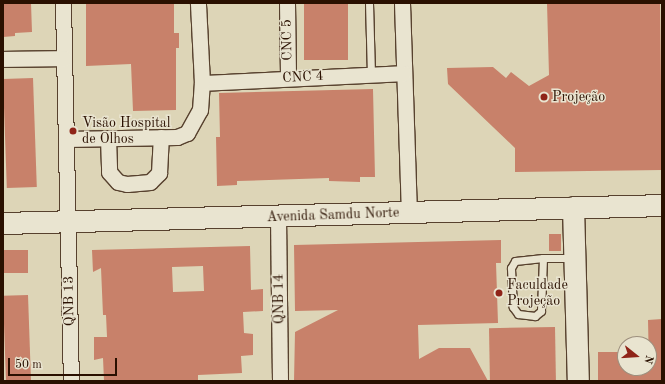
<!DOCTYPE html>
<meta charset="utf-8">
<style>
body{margin:0}
#map{position:relative;width:665px;height:384px;overflow:hidden;background:#ddd5b7;font-family:"Old Standard TT",serif}
div>[style]{position:absolute}
[style*='--x']{left:calc(var(--x)*1px);top:calc(var(--y)*1px);width:calc(var(--w)*1px);rotate:calc(var(--a)*1deg)}
.building>*{inset:0;background:#c8816a;transform-origin:0 0}
.roads{filter:drop-shadow(1px 0 #57412e) drop-shadow(-1px 0 #57412e) drop-shadow(0 1px #57412e) drop-shadow(0 -1px #57412e)}
.lane>*{height:7px;margin:-3.5px;padding:0 3.5px;transform-origin:3.5px;border-radius:3.5px;background:#e9e4d0}
.street>*{height:15px;margin:-7.5px;padding:0 7.5px;transform-origin:7.5px;border-radius:7.5px;background:#e9e4d0}
.secondary>*{height:21px;margin:-10.5px;padding:0 10.5px;transform-origin:10.5px;border-radius:10.5px;background:#e9e4d0}
.dots>*{width:11px;height:11px;translate:-50% -50%;box-sizing:border-box;border:2px solid #e9e4d0;border-radius:50%}
span{translate:-50% -50%;white-space:nowrap;text-align:center;line-height:1.15;-webkit-text-stroke:3px #e9e4d0;paint-order:stroke}
.street-label{font-size:14px;color:#2a1000}
.poi-label{font-size:14px;color:#2a1000}
.left{translate:0 -50%;text-align:left}
.frame{position:absolute;inset:0;border:4px solid #2a1000;pointer-events:none}
.north{position:absolute;left:617px;top:336px;width:40px;height:40px;box-sizing:border-box;background:#e9e4d0;border:1px solid #9d8f7d;border-radius:50%;rotate:107deg;font-size:11px;font-weight:700;line-height:16px;text-align:center;color:#2a1000}
.north::after{content:'';display:block;margin:auto;width:14px;height:18px;background:#8f2418;clip-path:polygon(50% 0,100% 100%,50% 72%,0 100%)}
.scale{position:absolute;left:8px;top:358px;width:109px;height:18px;box-sizing:border-box;border:2px solid #2a1000;border-top:0;padding-left:5px;font-size:12px;line-height:14px;white-space:nowrap;color:#2a1000;-webkit-text-stroke:3px #e9e4d0;paint-order:stroke}
</style>
<div id="map">
<div class="building">
<div style="clip-path:polygon(3px 3px,31px 3px,32px 32px,15px 33px,15px 36px,3px 37px)"></div>
<div style="clip-path:polygon(86px 3px,174px 3px,174px 33px,179px 33px,179px 48px,176px 48px,176px 110px,133px 111px,131px 64px,86px 66px)"></div>
<div style="left:304px;top:3px;width:44px;height:57px"></div>
<div style="clip-path:polygon(547px 3px,660px 3px,662px 170px,515px 172px,515px 148px,448px 84px,447px 68px,493px 67px,506px 78px,511px 72px,529px 86px,549px 75px)"></div>
<div style="left:33px;top:78px;width:109px;height:30px;rotate:88deg"></div>
<div style="clip-path:polygon(373px 89px,375px 177px,360px 177px,360px 182px,329px 181px,329px 178px,237px 181px,237px 185px,217px 186px,216px 137px,220px 137px,219px 93px)"></div>
<div style="left:549px;top:234px;width:12px;height:17px"></div>
<div style="clip-path:polygon(501px 240px,501px 263px,496px 263px,498px 323px,418px 325px,419px 359px,439px 348px,470px 348px,488px 381px,294px 381px,295px 332px,338px 310px,295px 311px,294px 245px)"></div>
<div style="clip-path:polygon(evenodd,250px 246px,251px 290px,263px 289px,263px 311px,243px 312px,244px 333px,253px 334px,253px 355px,241px 356px,242px 373px,198px 375px,198px 381px,104px 381px,103px 358px,94px 360px,94px 337px,107px 337px,106px 315px,103px 315px,101px 268px,93px 272px,92px 250px,250px 246px,203px 266px,204px 291px,173px 292px,172px 267px,203px 266px)"></div>
<div style="left:28px;top:250px;width:23px;height:25px;rotate:90deg"></div>
<div style="left:28px;top:295px;width:86px;height:25px;rotate:88deg"></div>
<div style="clip-path:polygon(662px 319px,662px 381px,598px 381px,598px 352px,625px 352px,625px 368px,649px 368px,648px 320px)"></div>
<div style="left:555px;top:327px;width:54px;height:66px;rotate:89deg"></div>
</div>
<div class="roads">
<div class="lane">
<div style="--x:369;--y:3;--w:71;--a:88.4"></div>
<div style="--x:543;--y:258;--w:53;--a:92.2"></div>
<div style="--x:541;--y:311;--w:8;--a:140"></div>
<div style="--x:535;--y:316;--w:17;--a:-173"></div>
<div style="--x:518;--y:314;--w:9;--a:-126"></div>
<div style="--x:513;--y:307;--w:39;--a:-93"></div>
<div style="--x:511;--y:268;--w:8;--a:-60"></div>
<div style="--x:515;--y:261;--w:28;--a:-6"></div>
<div style="--x:543;--y:258;--w:31;--a:0"></div>
</div>
<div class="street">
<div style="--x:63;--y:3;--w:378;--a:88.8"></div>
<div style="--x:287;--y:3;--w:74;--a:89.2"></div>
<div style="--x:402;--y:3;--w:209;--a:88.1"></div>
<div style="--x:3;--y:59;--w:61;--a:-0.9"></div>
<div style="--x:202;--y:83;--w:202;--a:-2.8"></div>
<div style="--x:108;--y:138;--w:34;--a:88"></div>
<div style="--x:109;--y:172;--w:13;--a:48"></div>
<div style="--x:118;--y:182;--w:9;--a:13"></div>
<div style="--x:127;--y:184;--w:23;--a:-5"></div>
<div style="--x:150;--y:182;--w:13;--a:-45"></div>
<div style="--x:159;--y:173;--w:36;--a:-87"></div>
<div style="--x:66;--y:139;--w:111;--a:-1"></div>
<div style="--x:177;--y:137;--w:11;--a:-22"></div>
<div style="--x:187;--y:133;--w:26;--a:-61"></div>
<div style="--x:200;--y:110;--w:27;--a:-86"></div>
<div style="--x:202;--y:83;--w:80;--a:-92.9"></div>
<div style="--x:278;--y:216;--w:165;--a:89.3"></div>
</div>
<div class="secondary">
<div style="--x:573;--y:207;--w:174;--a:88.4"></div>
<div style="--x:3;--y:223;--w:659;--a:-1.56"></div>
</div>
</div>
<div class="dots">
<div style="left:544px;top:97px;background:#8f2418"></div>
<div style="left:73px;top:131px;background:#8f2418"></div>
<div style="left:499px;top:293px;background:#8f2418"></div>
</div>
<div class="street-label">
<span style="left:287px;top:40px;rotate:-91deg">CNC 5</span>
<span style="left:303px;top:77px;rotate:-3deg">CNC 4</span>
<span style="left:333px;top:215px;rotate:-2deg">Avenida Samdu Norte</span>
<span style="left:279px;top:299px;rotate:-91deg">QNB 14</span>
<span style="left:69px;top:301px;rotate:-91deg">QNB 13</span>
</div>
<div class="poi-label">
<span class="left" style="left:552px;top:97px">Projeção</span>
<span class="left" style="left:82px;top:131px">Visão Hospital<br>de Olhos</span>
<span class="left" style="left:507px;top:293px">Faculdade<br>Projeção</span>
</div>
<div class="frame"></div>
<div class="north">N</div>
<div class="scale">50 m</div>
</div>
